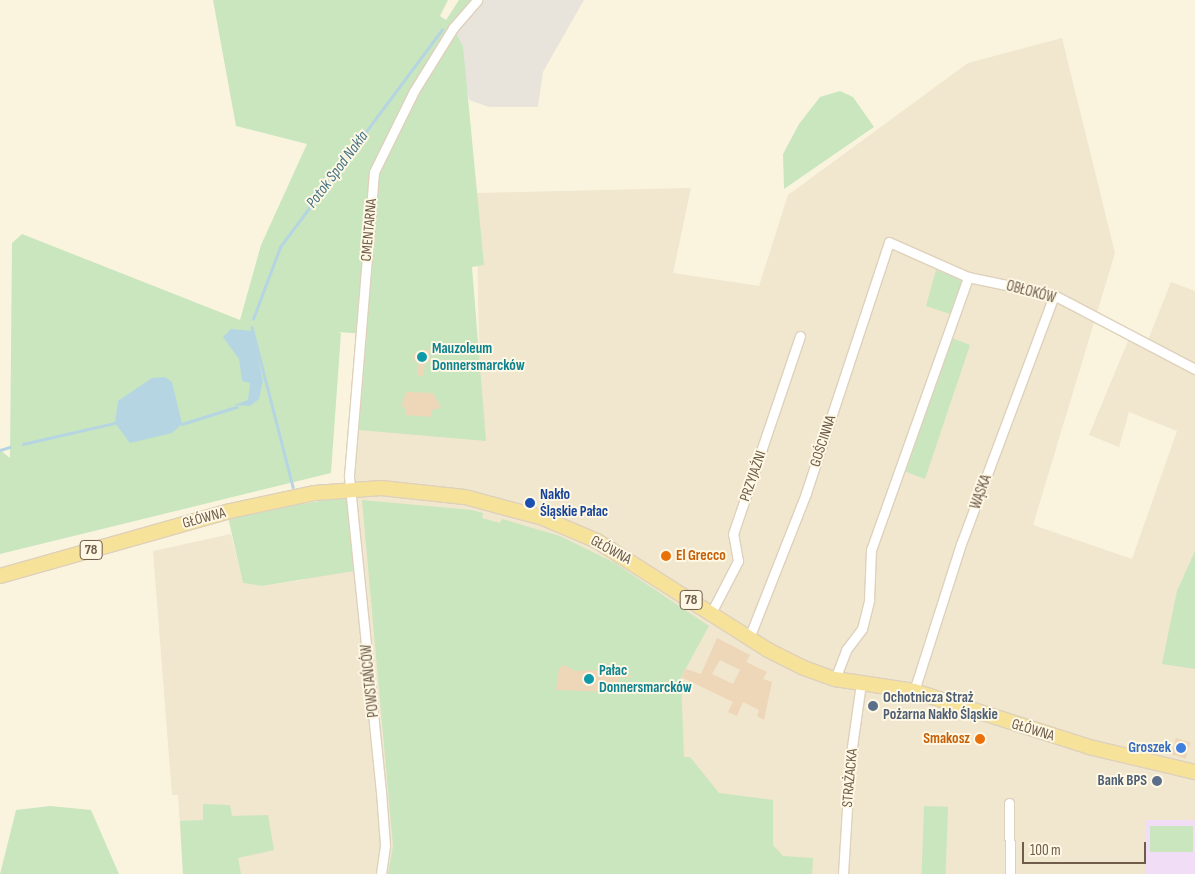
<!DOCTYPE html>
<meta charset="utf-8">
<style>
body{margin:0}
#map{position:relative;width:1195px;height:874px;overflow:hidden;background:#faf4df;font-family:"Sofia Sans Condensed",sans-serif}
div>[style]{position:absolute}
[style*='--x']{left:calc(var(--x)*1px);top:calc(var(--y)*1px);width:calc(var(--w)*1px);rotate:calc(var(--a)*1deg)}
.residential>*{inset:0;background:#f1e6ce}
.industrial>*{inset:0;background:#e9e4db}
.education>*{inset:0;background:#f1ddf6;transform-origin:0 0}
.green>*{inset:0;background:#c9e6bf;transform-origin:0 0}
.water>*{inset:0;background:#b6d5e2}
.stream>*{height:2.5px;margin:-1.25px;padding:0 1.25px;transform-origin:1.25px;border-radius:1.25px;background:#b6d5e2}
.building>*{inset:0;background:#eed6b9;transform-origin:0 0}
.roads{filter:drop-shadow(1px 0 #ded1bc) drop-shadow(-1px 0 #ded1bc) drop-shadow(0 1px #ded1bc) drop-shadow(0 -1px #ded1bc)}
.street>*{height:9px;margin:-4.5px;padding:0 4.5px;transform-origin:4.5px;border-radius:4.5px;background:#fff}
.primary>*{height:14px;margin:-7px;padding:0 7px;transform-origin:7px;border-radius:7px;background:#f7e29a}
.dots>*{width:14px;height:14px;translate:-50% -50%;box-sizing:border-box;border:2px solid #fef8e5;border-radius:50%}
span{translate:-50% -50%;white-space:nowrap;text-align:center;line-height:1.15;-webkit-text-stroke:4px #fef8e5;paint-order:stroke}
.shield-label span{padding:1px 4px;background:#fef8e5;border:1px solid;border-radius:4px;-webkit-text-stroke-width:0}
.shield-label{font-size:14px;color:#6f5c49;font-weight:700}
.street-label{font-size:15px;color:#6f5c49}
.culture-label{font-size:15px;color:#0d838f;font-weight:700}
.left{translate:0 -50%;text-align:left}
.transit-label{font-size:15px;color:#164399;font-weight:700}
.food-label{font-size:15px;color:#c56008;font-weight:700}
.right{translate:-100% -50%;text-align:right}
.service-label{font-size:15px;color:#4e5e75;font-weight:700}
.shop-label{font-size:15px;color:#366cbe;font-weight:700}
.water-label{font-size:16px;color:#477489;font-style:italic}
.scale{position:absolute;left:1022px;top:842px;width:124px;height:22px;box-sizing:border-box;border:2px solid #6f5c49;border-top:0;padding-left:6px;font-size:15px;line-height:18px;white-space:nowrap;color:#6f5c49;-webkit-text-stroke:4px #fef8e5;paint-order:stroke}
</style>
<div id="map">
<div class="residential">
<div style="clip-path:polygon(1062px 38px,1115px 253px,1033px 525px,1132px 559px,1177px 431px,1129px 412px,1119px 447px,1089px 435px,1130px 336px,1146px 345px,1171px 282px,1195px 291px,1195px 874px,183px 874px,178px 795px,172px 795px,153px 551px,231px 534px,243px 583px,262px 586px,303px 580px,348px 496px,367px 334px,479px 346px,476px 193px,691px 188px,673px 273px,759px 286px,788px 195px,968px 63px)"></div>
</div>
<div class="industrial">
<div style="clip-path:polygon(483px 0,584px 0,543px 72px,538px 107px,489px 107px,469px 100px,455px 34px)"></div>
</div>
<div class="education">
<div style="left:1195px;top:820px;width:54px;height:50px;rotate:90deg"></div>
</div>
<div class="green">
<div style="clip-path:polygon(213px 0,448px 0,440px 16px,446px 20px,459px 0,477px 0,453px 28px,463px 46px,484px 265px,472px 267px,486px 441px,359px 430px,367px 334px,337px 332px,341px 333px,331px 473px,0 554px,0 450px,10px 458px,12px 243px,22px 234px,240px 320px,261px 245px,307px 144px,236px 126px)"></div>
<div style="clip-path:polygon(840px 91px,853px 97px,874px 127px,784px 189px,783px 154px,799px 124px,820px 97px)"></div>
<div style="clip-path:polygon(936px 270px,963px 280px,950px 314px,926px 306px)"></div>
<div style="clip-path:polygon(952px 338px,970px 345px,925px 479px,904px 471px)"></div>
<div style="clip-path:polygon(348px 496px,354px 571px,262px 586px,243px 583px,228px 517px)"></div>
<div style="clip-path:polygon(362px 500px,472px 510px,483px 513px,482px 518px,500px 523px,502px 519px,560px 536px,615px 563px,709px 626px,681px 677px,684px 757px,690px 757px,719px 793px,773px 800px,773px 845px,783px 856px,813px 858px,812px 874px,388px 874px,393px 846px)"></div>
<div style="clip-path:polygon(1195px 551px,1195px 669px,1162px 664px,1177px 591px)"></div>
<div style="clip-path:polygon(203px 804px,230px 805px,232px 816px,268px 815px,274px 850px,238px 858px,241px 874px,183px 874px,180px 821px,203px 820px)"></div>
<div style="clip-path:polygon(50px 806px,91px 810px,119px 874px,0 874px,16px 810px)"></div>
<div style="left:924px;top:806px;width:24px;height:68px;rotate:2deg"></div>
<div style="left:1150px;top:826px;width:43px;height:26px"></div>
</div>
<div class="water">
<div style="clip-path:polygon(231px 329px,253px 331px,263px 381px,259px 399px,250px 406px,234px 405px,248px 400px,250px 383px,242px 381px,239px 359px,223px 337px)"></div>
<div style="clip-path:polygon(165px 377px,172px 382px,182px 424px,172px 433px,130px 443px,115px 423px,118px 401px,152px 378px)"></div>
</div>
<div class="stream">
<div style="--x:253;--y:319;--w:77;--a:-69.4"></div>
<div style="--x:280;--y:247;--w:271;--a:-53.3"></div>
<div style="--x:252;--y:327;--w:165;--a:75.6"></div>
<div style="--x:182;--y:424;--w:57;--a:-17.5"></div>
<div style="--x:23;--y:444;--w:94;--a:-12.9"></div>
<div style="--x:0;--y:450;--w:10;--a:-17"></div>
</div>
<div class="building">
<div style="clip-path:polygon(429px 349px,431px 362px,425px 362px,423px 376px,417px 375px,419px 361px,413px 361px,414px 354px)"></div>
<div style="clip-path:polygon(406px 392px,433px 393px,441px 408px,432px 410px,432px 417px,405px 415px,406px 407px,401px 407px)"></div>
<div style="clip-path:polygon(evenodd,717px 638px,750px 655px,746px 662px,767px 672px,763px 679px,772px 682px,764px 720px,757px 716px,759px 710px,743px 702px,737px 716px,728px 712px,733px 702px,681px 677px,686px 669px,701px 674px,717px 638px,720px 660px,740px 670px,733px 684px,712px 674px,720px 660px)"></div>
<div style="clip-path:polygon(564px 665px,575px 671px,623px 669px,632px 677px,619px 678px,616px 692px,556px 690px,559px 668px)"></div>
<div style="left:1176px;top:738px;width:15px;height:17px;rotate:16deg"></div>
</div>
<div class="roads">
<div class="street">
<div style="--x:711;--y:613;--w:59;--a:-62.6"></div>
<div style="--x:738;--y:561;--w:27;--a:-100"></div>
<div style="--x:733;--y:534;--w:209;--a:-71.3"></div>
<div style="--x:749;--y:638;--w:156;--a:-68.5"></div>
<div style="--x:806;--y:493;--w:264;--a:-71.7"></div>
<div style="--x:889;--y:242;--w:86;--a:23.9"></div>
<div style="--x:968;--y:277;--w:88;--a:11.8"></div>
<div style="--x:1054;--y:295;--w:159;--a:27.7"></div>
<div style="--x:835;--y:679;--w:31;--a:-69"></div>
<div style="--x:846;--y:650;--w:26;--a:-53"></div>
<div style="--x:862;--y:629;--w:30;--a:-76"></div>
<div style="--x:869;--y:600;--w:50;--a:-87.7"></div>
<div style="--x:871;--y:550;--w:290;--a:-70.4"></div>
<div style="--x:914;--y:691;--w:154;--a:-72.3"></div>
<div style="--x:961;--y:544;--w:266;--a:-69.5"></div>
<div style="--x:1009;--y:803;--w:71;--a:89.2"></div>
<div style="--x:381;--y:874;--w:29;--a:-82"></div>
<div style="--x:385;--y:845;--w:53;--a:-94.3"></div>
<div style="--x:381;--y:792;--w:318;--a:-95.8"></div>
<div style="--x:349;--y:476;--w:305;--a:-85.3"></div>
<div style="--x:374;--y:172;--w:90;--a:-63.7"></div>
<div style="--x:414;--y:91;--w:74;--a:-58.2"></div>
<div style="--x:453;--y:28;--w:37;--a:-49"></div>
<div style="--x:843;--y:874;--w:113;--a:-86.5"></div>
<div style="--x:850;--y:761;--w:79;--a:-82"></div>
</div>
<div class="primary">
<div style="--x:0;--y:576;--w:239;--a:-15.8"></div>
<div style="--x:230;--y:511;--w:87;--a:-12"></div>
<div style="--x:315;--y:493;--w:66;--a:-4.3"></div>
<div style="--x:381;--y:488;--w:84;--a:6.1"></div>
<div style="--x:465;--y:497;--w:81;--a:15.1"></div>
<div style="--x:543;--y:518;--w:59;--a:23.1"></div>
<div style="--x:597;--y:541;--w:203;--a:32.5"></div>
<div style="--x:768;--y:650;--w:40;--a:26.6"></div>
<div style="--x:804;--y:668;--w:33;--a:20"></div>
<div style="--x:835;--y:679;--w:80;--a:8.6"></div>
<div style="--x:914;--y:691;--w:184;--a:17.7"></div>
<div style="--x:1089;--y:747;--w:109;--a:13.3"></div>
</div>
</div>
<div class="dots">
<div style="left:422px;top:357px;background:#0f9aa8"></div>
<div style="left:530px;top:503px;background:#1a4fb4"></div>
<div style="left:666px;top:556px;background:#e8710a"></div>
<div style="left:589px;top:679px;background:#0f9aa8"></div>
<div style="left:873px;top:706px;background:#5c6f8a"></div>
<div style="left:980px;top:739px;background:#e8710a"></div>
<div style="left:1181px;top:748px;background:#3f7fe0"></div>
<div style="left:1157px;top:781px;background:#5c6f8a"></div>
</div>
<div class="shield-label">
<span style="left:91px;top:550px">78</span>
<span style="left:691px;top:600px">78</span>
</div>
<div class="street-label">
<span style="left:369px;top:230px;rotate:-85deg">CMENTARNA</span>
<span style="left:1031px;top:292px;rotate:15deg">OBŁOKÓW</span>
<span style="left:823px;top:441px;rotate:-72deg">GOŚCINNA</span>
<span style="left:753px;top:476px;rotate:-71deg">PRZYJAŹNI</span>
<span style="left:981px;top:492px;rotate:-70deg">WĄSKA</span>
<span style="left:204px;top:518px;rotate:-15deg">GŁÓWNA</span>
<span style="left:611px;top:550px;rotate:29deg">GŁÓWNA</span>
<span style="left:370px;top:681px;rotate:-96deg">POWSTAŃCÓW</span>
<span style="left:1033px;top:730px;rotate:17deg">GŁÓWNA</span>
<span style="left:850px;top:778px;rotate:-85deg">STRAŻACKA</span>
</div>
<div class="culture-label">
<span class="left" style="left:432px;top:357px">Mauzoleum<br>Donnersmarcków</span>
<span class="left" style="left:599px;top:679px">Pałac<br>Donnersmarcków</span>
</div>
<div class="transit-label">
<span class="left" style="left:540px;top:503px">Nakło<br>Śląskie Pałac</span>
</div>
<div class="food-label">
<span class="left" style="left:676px;top:556px">El Grecco</span>
<span class="right" style="left:970px;top:739px">Smakosz</span>
</div>
<div class="service-label">
<span class="left" style="left:883px;top:706px">Ochotnicza Straż<br>Pożarna Nakło Śląskie</span>
<span class="right" style="left:1147px;top:781px">Bank BPS</span>
</div>
<div class="shop-label">
<span class="right" style="left:1171px;top:748px">Groszek</span>
</div>
<div class="water-label">
<span style="left:338px;top:170px;rotate:-53deg">Potok Spod Nakła</span>
</div>
<div class="scale">100 m</div>
</div>
